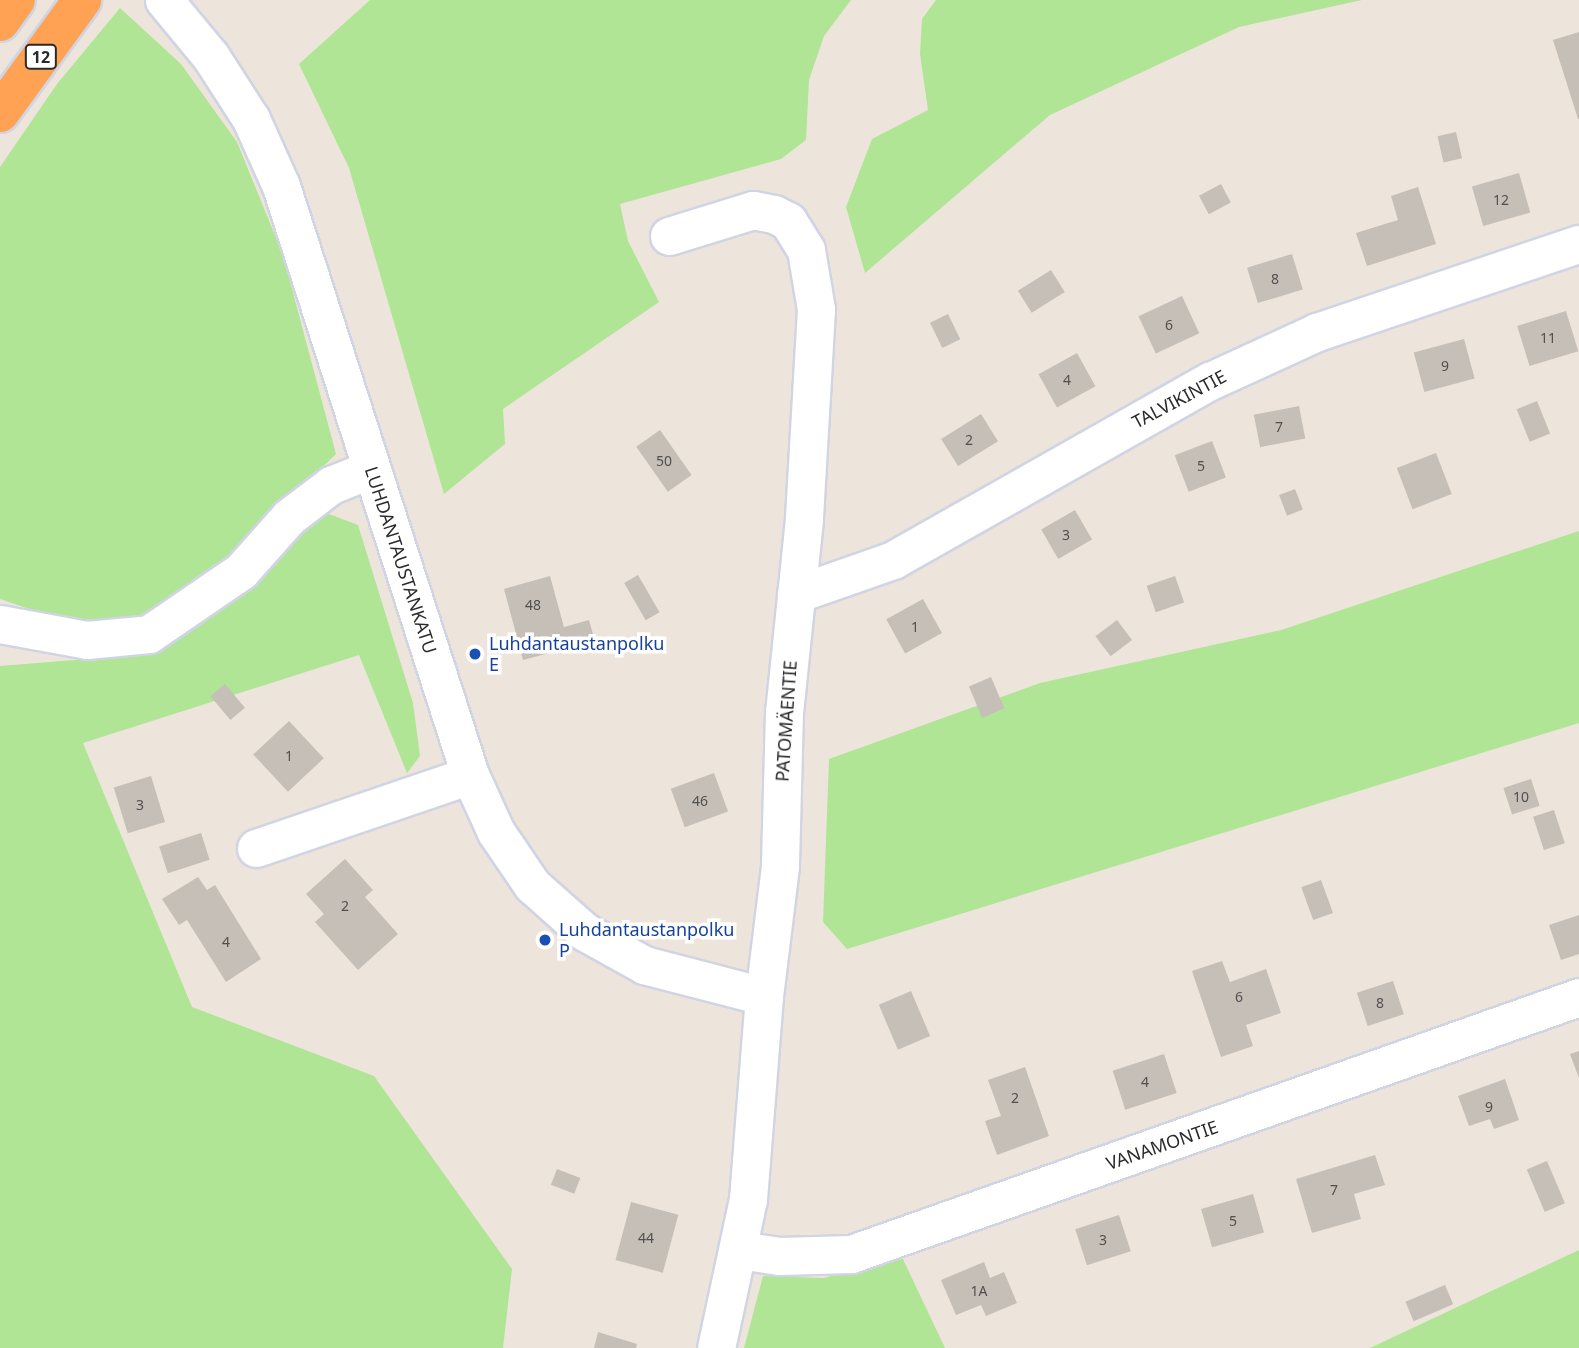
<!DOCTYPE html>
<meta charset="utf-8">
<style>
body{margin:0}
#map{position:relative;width:1579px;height:1348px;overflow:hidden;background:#ede5db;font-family:"Noto Sans",sans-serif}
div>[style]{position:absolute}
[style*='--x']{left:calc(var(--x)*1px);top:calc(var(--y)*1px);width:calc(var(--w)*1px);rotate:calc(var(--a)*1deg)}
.green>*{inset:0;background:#afe595}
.building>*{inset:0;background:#c5bfb8;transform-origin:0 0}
.roads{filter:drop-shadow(2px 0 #d0d4e3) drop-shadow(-2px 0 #d0d4e3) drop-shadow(0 2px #d0d4e3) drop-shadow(0 -2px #d0d4e3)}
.minor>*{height:37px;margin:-18.5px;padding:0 18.5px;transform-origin:18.5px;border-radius:18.5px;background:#fff}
.highway>*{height:38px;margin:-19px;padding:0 19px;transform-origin:19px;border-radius:19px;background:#ffa254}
.dots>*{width:19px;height:19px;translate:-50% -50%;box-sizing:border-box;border:4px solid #fff;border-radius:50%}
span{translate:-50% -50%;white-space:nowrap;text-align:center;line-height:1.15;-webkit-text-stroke:7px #fff;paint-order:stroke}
.number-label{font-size:14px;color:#514f4e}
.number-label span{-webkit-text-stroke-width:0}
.shield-label span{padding:2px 5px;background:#fff;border:2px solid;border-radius:5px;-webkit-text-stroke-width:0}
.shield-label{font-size:16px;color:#2a2a2a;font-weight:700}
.street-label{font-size:18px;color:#2a2a2a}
.transit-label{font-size:18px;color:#164399}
.left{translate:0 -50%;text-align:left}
</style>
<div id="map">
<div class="green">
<div style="clip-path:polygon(370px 0,851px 0,824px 36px,809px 80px,806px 140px,781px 159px,620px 204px,628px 241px,659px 302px,503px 409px,505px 444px,444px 494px,349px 168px,299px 64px)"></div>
<div style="clip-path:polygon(936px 0,1362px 0,1239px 27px,1050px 115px,865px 273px,846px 207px,872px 139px,928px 110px,920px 54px,922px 19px)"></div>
<div style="clip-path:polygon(120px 8px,181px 64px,237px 142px,283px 255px,336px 454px,279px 509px,296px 541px,321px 511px,358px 525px,413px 703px,420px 756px,407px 773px,359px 655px,83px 743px,192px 1007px,374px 1076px,512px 1269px,503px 1348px,0 1348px,0 666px,99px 658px,83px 619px,44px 614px,0 599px,0 167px,57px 84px)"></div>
<div style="clip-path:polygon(1579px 531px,1579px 723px,847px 949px,823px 922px,829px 759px,1040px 683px,1281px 630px)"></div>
<div style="clip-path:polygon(1579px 1250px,1579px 1348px,1370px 1348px)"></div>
<div style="clip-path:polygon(901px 1255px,945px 1348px,744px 1348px,763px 1276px,824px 1278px)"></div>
</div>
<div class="building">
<div style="clip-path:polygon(1579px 32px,1579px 119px,1578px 119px,1553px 40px)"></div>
<div style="left:1456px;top:132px;width:27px;height:19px;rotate:77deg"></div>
<div style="left:1519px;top:173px;width:41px;height:49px;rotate:74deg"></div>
<div style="left:1221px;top:184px;width:21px;height:25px;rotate:62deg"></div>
<div style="clip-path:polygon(1418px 187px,1436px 244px,1367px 266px,1356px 233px,1398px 220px,1391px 196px)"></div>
<div style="left:1292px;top:254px;width:37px;height:47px;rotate:73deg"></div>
<div style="left:1051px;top:270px;width:26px;height:39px;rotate:58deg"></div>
<div style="left:1182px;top:296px;width:41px;height:48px;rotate:65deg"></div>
<div style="left:1566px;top:311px;width:42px;height:51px;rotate:73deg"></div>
<div style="left:948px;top:314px;width:28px;height:20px;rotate:64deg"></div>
<div style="left:1464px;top:339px;width:41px;height:52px;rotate:75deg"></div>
<div style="left:1077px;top:353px;width:38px;height:44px;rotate:61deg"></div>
<div style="left:1537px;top:401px;width:35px;height:22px;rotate:68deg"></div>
<div style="left:1299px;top:406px;width:33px;height:46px;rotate:79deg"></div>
<div style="left:981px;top:414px;width:32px;height:47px;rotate:58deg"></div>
<div style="left:660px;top:430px;width:55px;height:29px;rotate:55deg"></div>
<div style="left:1212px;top:441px;width:39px;height:40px;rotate:69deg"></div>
<div style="left:1436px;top:453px;width:44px;height:42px;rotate:69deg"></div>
<div style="left:1295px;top:489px;width:22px;height:17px;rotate:69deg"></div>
<div style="left:1075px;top:510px;width:34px;height:39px;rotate:60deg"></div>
<div style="left:638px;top:575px;width:43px;height:16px;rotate:60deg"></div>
<div style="clip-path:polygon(550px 576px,564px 627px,589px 620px,595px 641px,523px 660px,504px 589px)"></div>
<div style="left:1175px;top:576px;width:28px;height:30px;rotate:71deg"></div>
<div style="left:923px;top:599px;width:39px;height:42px;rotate:61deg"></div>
<div style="left:1117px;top:620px;width:25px;height:27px;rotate:53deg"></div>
<div style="left:991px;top:677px;width:34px;height:24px;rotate:67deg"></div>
<div style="left:225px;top:684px;width:31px;height:19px;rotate:50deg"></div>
<div style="left:289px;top:721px;width:51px;height:49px;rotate:47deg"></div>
<div style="left:714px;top:773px;width:41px;height:46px;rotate:70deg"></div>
<div style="left:151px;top:776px;width:48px;height:39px;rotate:73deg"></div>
<div style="left:1531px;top:779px;width:28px;height:29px;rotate:72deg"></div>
<div style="left:1554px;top:810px;width:35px;height:22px;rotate:72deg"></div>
<div style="left:201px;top:833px;width:28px;height:44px;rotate:72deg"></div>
<div style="clip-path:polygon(345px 859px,373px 890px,365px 897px,398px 934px,358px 970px,315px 922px,324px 914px,306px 894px)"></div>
<div style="clip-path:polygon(198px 877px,207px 890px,215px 885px,261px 959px,226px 982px,187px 920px,179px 925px,162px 899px)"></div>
<div style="left:1321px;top:880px;width:35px;height:21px;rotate:70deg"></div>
<div style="clip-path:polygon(1579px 915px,1579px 954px,1561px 960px,1549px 925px)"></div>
<div style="clip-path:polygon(1222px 961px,1230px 982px,1266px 969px,1281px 1013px,1246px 1025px,1253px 1046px,1221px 1057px,1192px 971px)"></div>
<div style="left:1393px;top:981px;width:35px;height:38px;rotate:72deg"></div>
<div style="left:911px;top:991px;width:49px;height:35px;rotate:67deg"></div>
<div style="clip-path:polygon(1579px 1051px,1579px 1078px,1570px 1054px)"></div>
<div style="left:1164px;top:1054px;width:41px;height:54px;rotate:72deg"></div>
<div style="clip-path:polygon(1025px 1067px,1049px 1136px,997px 1155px,985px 1121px,1001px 1116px,988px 1080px)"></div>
<div style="clip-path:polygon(1505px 1079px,1519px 1120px,1494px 1129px,1490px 1119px,1469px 1126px,1458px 1096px)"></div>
<div style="clip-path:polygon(1375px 1155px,1385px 1185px,1354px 1194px,1361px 1219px,1312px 1233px,1296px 1179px)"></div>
<div style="left:1547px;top:1161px;width:46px;height:22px;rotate:67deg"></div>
<div style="left:557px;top:1169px;width:25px;height:17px;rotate:21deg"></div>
<div style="left:1253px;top:1194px;width:40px;height:54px;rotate:74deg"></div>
<div style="left:631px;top:1202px;width:49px;height:60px;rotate:15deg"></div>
<div style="left:1119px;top:1215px;width:38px;height:46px;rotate:72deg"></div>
<div style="clip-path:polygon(984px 1262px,990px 1278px,1004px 1272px,1017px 1303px,986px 1316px,981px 1305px,956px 1315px,941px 1280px)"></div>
<div style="left:1445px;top:1285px;width:21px;height:43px;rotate:67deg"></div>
<div style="clip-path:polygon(598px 1332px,637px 1344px,636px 1348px,594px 1348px)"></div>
</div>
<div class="roads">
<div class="minor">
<div style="--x:164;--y:0;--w:74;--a:50.5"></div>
<div style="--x:211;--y:57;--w:74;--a:57.2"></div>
<div style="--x:251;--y:119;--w:73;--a:65.9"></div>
<div style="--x:281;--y:186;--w:619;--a:72.21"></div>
<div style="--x:470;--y:775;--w:63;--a:65.5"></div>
<div style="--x:496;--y:832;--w:64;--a:55.8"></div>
<div style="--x:532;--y:885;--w:71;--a:41.6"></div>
<div style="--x:585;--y:932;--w:68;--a:29.2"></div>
<div style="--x:644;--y:965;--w:124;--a:14.5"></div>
<div style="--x:669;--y:236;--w:88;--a:-17.2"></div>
<div style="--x:753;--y:210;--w:21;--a:11"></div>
<div style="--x:774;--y:214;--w:16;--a:27"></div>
<div style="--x:788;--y:221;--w:34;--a:58"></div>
<div style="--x:806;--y:250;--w:60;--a:80.4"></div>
<div style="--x:816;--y:309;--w:210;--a:93.3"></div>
<div style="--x:804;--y:519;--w:193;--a:95.9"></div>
<div style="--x:784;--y:711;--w:155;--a:91.5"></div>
<div style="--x:780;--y:866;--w:131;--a:97"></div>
<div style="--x:764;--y:996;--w:204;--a:94.5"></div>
<div style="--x:748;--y:1199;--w:152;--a:102.1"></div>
<div style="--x:796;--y:594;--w:103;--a:-19.3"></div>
<div style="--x:893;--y:560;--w:364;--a:-29.5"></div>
<div style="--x:1210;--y:381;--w:118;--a:-24.6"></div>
<div style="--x:1317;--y:332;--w:276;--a:-18.6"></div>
<div style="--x:0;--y:624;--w:88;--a:10.4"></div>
<div style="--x:87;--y:640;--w:62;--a:-5.5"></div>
<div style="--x:149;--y:634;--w:112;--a:-34.4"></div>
<div style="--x:241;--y:571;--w:72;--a:-48.4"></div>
<div style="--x:289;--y:517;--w:53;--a:-37.3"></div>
<div style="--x:331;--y:485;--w:43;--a:-21.8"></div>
<div style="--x:256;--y:848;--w:226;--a:-18.8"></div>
<div style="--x:739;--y:1250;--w:40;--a:8.5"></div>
<div style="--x:779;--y:1256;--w:72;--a:-1.6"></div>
<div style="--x:851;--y:1254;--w:772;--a:-19.44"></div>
</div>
<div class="highway">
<div style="--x:0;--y:22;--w:27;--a:-54"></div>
<div style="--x:0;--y:113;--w:140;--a:-54"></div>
</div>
</div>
<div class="dots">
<div style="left:475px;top:654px;background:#1a4fb4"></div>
<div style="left:545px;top:940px;background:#1a4fb4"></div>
</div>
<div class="number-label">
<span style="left:1501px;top:200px">12</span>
<span style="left:1275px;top:279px">8</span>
<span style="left:1169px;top:325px">6</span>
<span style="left:1548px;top:338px">11</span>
<span style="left:1445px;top:366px">9</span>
<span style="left:1067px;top:380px">4</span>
<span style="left:1279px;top:427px">7</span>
<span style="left:969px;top:440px">2</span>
<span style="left:664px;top:461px">50</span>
<span style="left:1201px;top:466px">5</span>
<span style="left:1066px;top:535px">3</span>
<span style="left:533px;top:605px">48</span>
<span style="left:915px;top:627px">1</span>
<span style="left:289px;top:756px">1</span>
<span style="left:1521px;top:797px">10</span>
<span style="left:700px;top:801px">46</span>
<span style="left:140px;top:805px">3</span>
<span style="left:345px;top:906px">2</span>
<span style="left:226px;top:942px">4</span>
<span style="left:1239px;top:997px">6</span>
<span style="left:1380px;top:1003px">8</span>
<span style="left:1145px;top:1082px">4</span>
<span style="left:1015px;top:1098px">2</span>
<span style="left:1489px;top:1107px">9</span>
<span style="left:1334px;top:1190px">7</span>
<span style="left:1233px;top:1221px">5</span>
<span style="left:646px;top:1238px">44</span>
<span style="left:1103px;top:1240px">3</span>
<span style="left:979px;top:1291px">1A</span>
</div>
<div class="shield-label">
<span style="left:41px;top:57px">12</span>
</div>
<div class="street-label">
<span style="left:1179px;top:399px;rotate:-28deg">TALVIKINTIE</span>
<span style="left:401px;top:560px;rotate:72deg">LUHDANTAUSTANKATU</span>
<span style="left:786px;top:721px;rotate:-86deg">PATOMÄENTIE</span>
<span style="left:1162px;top:1145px;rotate:-19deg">VANAMONTIE</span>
</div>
<div class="transit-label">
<span class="left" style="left:489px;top:654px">Luhdantaustanpolku<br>E</span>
<span class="left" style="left:559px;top:940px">Luhdantaustanpolku<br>P</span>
</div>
</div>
